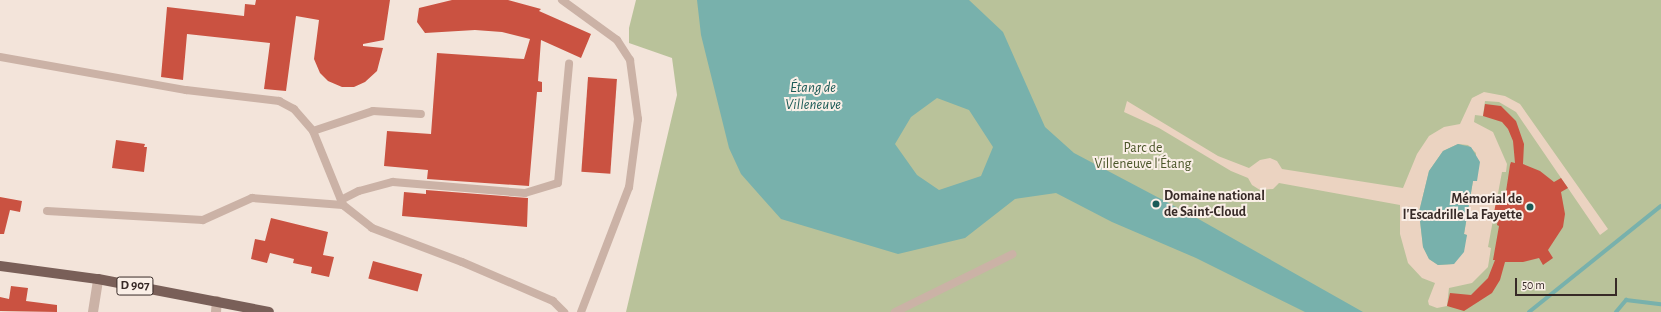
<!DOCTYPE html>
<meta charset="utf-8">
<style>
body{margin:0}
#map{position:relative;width:1661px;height:312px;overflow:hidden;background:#f3e4da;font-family:"Alegreya Sans",sans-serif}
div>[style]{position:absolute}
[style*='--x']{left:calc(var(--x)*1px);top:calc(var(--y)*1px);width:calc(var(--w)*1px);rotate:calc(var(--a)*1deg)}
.green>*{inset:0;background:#b9c29a}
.plaza>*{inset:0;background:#ebd3c1}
.water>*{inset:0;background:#78b1ac}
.stream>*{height:4px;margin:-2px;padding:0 2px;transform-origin:2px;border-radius:2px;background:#78b1ac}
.building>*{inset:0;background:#ca5241;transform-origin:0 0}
.service>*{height:8px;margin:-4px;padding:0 4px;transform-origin:4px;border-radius:4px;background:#cbb2a6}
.minor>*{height:10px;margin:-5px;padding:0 5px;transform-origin:5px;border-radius:5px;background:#cbb2a6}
.primary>*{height:10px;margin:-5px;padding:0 5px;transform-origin:5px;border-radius:5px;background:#795f58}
.dots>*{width:11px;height:11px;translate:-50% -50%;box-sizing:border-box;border:2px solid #faefe7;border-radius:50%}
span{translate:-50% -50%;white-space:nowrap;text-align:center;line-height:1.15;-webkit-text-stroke:4px #faefe7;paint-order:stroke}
.shield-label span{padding:1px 3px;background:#faefe7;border:1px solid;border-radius:3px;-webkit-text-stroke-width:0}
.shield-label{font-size:13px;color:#372a27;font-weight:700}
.park-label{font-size:14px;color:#4b562a}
.poi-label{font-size:14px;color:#372a27;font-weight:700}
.left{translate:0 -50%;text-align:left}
.right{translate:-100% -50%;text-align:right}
.water-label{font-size:15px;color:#1b5a56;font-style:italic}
.scale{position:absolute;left:1515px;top:278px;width:102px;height:18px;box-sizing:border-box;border:2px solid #372a27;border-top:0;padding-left:5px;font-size:12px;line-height:14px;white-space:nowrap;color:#372a27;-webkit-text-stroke:3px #faefe7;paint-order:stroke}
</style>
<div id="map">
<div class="green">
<div style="clip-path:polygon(636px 0,1661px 0,1661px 312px,626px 312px,677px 95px,672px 58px,629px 43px,629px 28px)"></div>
</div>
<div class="plaza">
<div style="clip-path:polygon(evenodd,1484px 92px,1505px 96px,1520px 104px,1608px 229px,1600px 235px,1516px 112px,1499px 102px,1485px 101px,1483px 116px,1475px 115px,1474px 122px,1493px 132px,1507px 164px,1506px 172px,1502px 172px,1488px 247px,1491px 248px,1488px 267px,1472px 283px,1449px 288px,1447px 306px,1437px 308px,1429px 305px,1428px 301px,1435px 283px,1422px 278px,1408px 263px,1400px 234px,1400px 205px,1279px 183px,1273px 189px,1260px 190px,1252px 185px,1248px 178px,1231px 171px,1159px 128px,1124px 112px,1127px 101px,1218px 156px,1249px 168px,1260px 160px,1270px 158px,1277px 161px,1282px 169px,1403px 188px,1417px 154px,1429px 136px,1444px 127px,1460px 124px,1472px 98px,1484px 92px,1458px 144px,1468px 145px,1476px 153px,1476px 181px,1473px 181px,1464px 234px,1467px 235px,1454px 264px,1438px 265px,1429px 259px,1423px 247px,1419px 212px,1429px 171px,1443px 151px,1458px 144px)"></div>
</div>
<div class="water">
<div style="clip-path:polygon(evenodd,697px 0,969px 0,1003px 32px,1045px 127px,1074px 153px,1195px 217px,1363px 312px,1305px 312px,1196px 258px,1112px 222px,1056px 193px,1015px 199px,965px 238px,898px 254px,781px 219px,741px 174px,729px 148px,701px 35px,697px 0,937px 98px,969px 110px,993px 147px,981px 176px,939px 190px,917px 175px,895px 144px,911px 117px,937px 98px)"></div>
<div style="clip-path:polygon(1458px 144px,1471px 147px,1480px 162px,1477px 181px,1473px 181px,1464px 234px,1467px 235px,1464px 252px,1454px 264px,1438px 265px,1429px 259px,1423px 247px,1419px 212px,1429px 171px,1443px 151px)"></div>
</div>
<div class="stream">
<div style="--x:1529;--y:312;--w:169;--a:-38.8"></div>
<div style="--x:1616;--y:312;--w:16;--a:-50"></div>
<div style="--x:1626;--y:300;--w:35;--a:7"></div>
</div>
<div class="building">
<div style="clip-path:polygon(256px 0,390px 0,384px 40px,363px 44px,363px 46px,383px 48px,377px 71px,365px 82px,354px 87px,342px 87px,328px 81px,320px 73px,314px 59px,319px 20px,296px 16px,286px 91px,264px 89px,270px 43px,187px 34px,183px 80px,161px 77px,167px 7px,244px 16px,245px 4px,255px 5px)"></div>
<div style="clip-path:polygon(452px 0,508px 0,541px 9px,539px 11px,591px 34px,581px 58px,541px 40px,538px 81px,542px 82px,542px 92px,537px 92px,529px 186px,427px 179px,428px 170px,384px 166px,387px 131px,431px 134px,437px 53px,524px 59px,530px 39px,502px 32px,475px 30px,425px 33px,417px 22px,419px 8px)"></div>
<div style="left:588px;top:77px;width:29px;height:95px;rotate:4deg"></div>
<div style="clip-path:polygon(1485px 104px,1501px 106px,1516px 121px,1524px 144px,1523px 164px,1540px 171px,1554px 182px,1561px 178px,1568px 188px,1561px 192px,1565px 214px,1563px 227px,1548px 250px,1553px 258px,1543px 265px,1539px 258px,1523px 262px,1505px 262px,1500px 280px,1492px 293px,1464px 311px,1447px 306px,1450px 293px,1471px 295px,1488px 278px,1495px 260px,1493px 260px,1499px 226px,1497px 225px,1498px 219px,1493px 218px,1496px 202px,1501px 203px,1502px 197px,1505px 198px,1510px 165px,1511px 162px,1515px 163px,1513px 141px,1508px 129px,1502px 122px,1483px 116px)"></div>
<div style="clip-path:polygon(116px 140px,145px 144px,144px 147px,147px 147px,144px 172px,112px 168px)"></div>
<div style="clip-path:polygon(426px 190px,528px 198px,527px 227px,402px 216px,404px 192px,426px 194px)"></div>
<div style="clip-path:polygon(0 197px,22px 201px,20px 212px,10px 210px,4px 234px,0 234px)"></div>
<div style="clip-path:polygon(271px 218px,328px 232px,323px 255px,334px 257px,329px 277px,311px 273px,312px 267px,293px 263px,294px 259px,270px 253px,267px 263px,251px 259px,255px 239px,265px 241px)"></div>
<div style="left:373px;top:261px;width:51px;height:18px;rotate:15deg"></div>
<div style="clip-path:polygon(11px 286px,28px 288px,26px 301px,57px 305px,57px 312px,0 311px,0 297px,9px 299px)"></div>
</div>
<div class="service">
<div style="--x:562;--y:0;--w:68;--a:36"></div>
<div style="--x:617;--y:40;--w:24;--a:57"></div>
<div style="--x:630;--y:60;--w:60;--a:82.3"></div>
<div style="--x:638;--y:119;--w:69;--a:97.5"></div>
<div style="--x:629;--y:187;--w:134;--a:111"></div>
<div style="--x:0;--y:57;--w:189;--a:10.1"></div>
<div style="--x:186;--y:90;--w:94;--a:6.7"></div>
<div style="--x:279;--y:101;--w:17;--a:28"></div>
<div style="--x:294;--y:109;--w:29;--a:49"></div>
<div style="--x:313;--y:131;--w:80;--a:67.9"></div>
<div style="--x:343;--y:205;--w:37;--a:38"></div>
<div style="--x:372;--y:228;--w:96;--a:20.7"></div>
<div style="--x:462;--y:262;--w:99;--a:23.2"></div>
<div style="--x:553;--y:301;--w:16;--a:45"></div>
<div style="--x:313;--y:131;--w:63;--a:-18.4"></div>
<div style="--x:373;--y:111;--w:48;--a:3.6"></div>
<div style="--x:341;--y:200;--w:20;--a:-27"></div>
<div style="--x:359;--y:191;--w:35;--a:-15"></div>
<div style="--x:393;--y:182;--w:132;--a:4.8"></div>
<div style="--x:525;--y:193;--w:34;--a:-17"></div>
<div style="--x:558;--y:183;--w:120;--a:-84.7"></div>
<div style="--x:47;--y:211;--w:156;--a:3.3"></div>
<div style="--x:203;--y:220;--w:54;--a:-24.2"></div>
<div style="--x:252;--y:198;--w:91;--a:4.4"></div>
<div style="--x:895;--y:312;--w:131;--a:-26.2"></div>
</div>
<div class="minor">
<div style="--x:93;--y:312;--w:33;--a:-81"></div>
<div style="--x:216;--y:312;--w:11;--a:-85"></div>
</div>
<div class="primary">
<div style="--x:0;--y:266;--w:99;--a:7.6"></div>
<div style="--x:98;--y:279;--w:174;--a:10.9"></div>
</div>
<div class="dots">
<div style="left:1156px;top:204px;background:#1b5a56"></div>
<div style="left:1530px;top:207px;background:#1b5a56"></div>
</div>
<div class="shield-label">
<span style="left:135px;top:286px">D 907</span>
</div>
<div class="park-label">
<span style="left:1143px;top:156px">Parc de<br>Villeneuve l'Étang</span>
</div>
<div class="poi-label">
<span class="left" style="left:1164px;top:204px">Domaine national<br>de Saint-Cloud</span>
<span class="right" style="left:1522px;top:207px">Mémorial de<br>l'Escadrille La Fayette</span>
</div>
<div class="water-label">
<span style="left:813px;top:96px">Étang de<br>Villeneuve</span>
</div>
<div class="scale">50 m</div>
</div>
